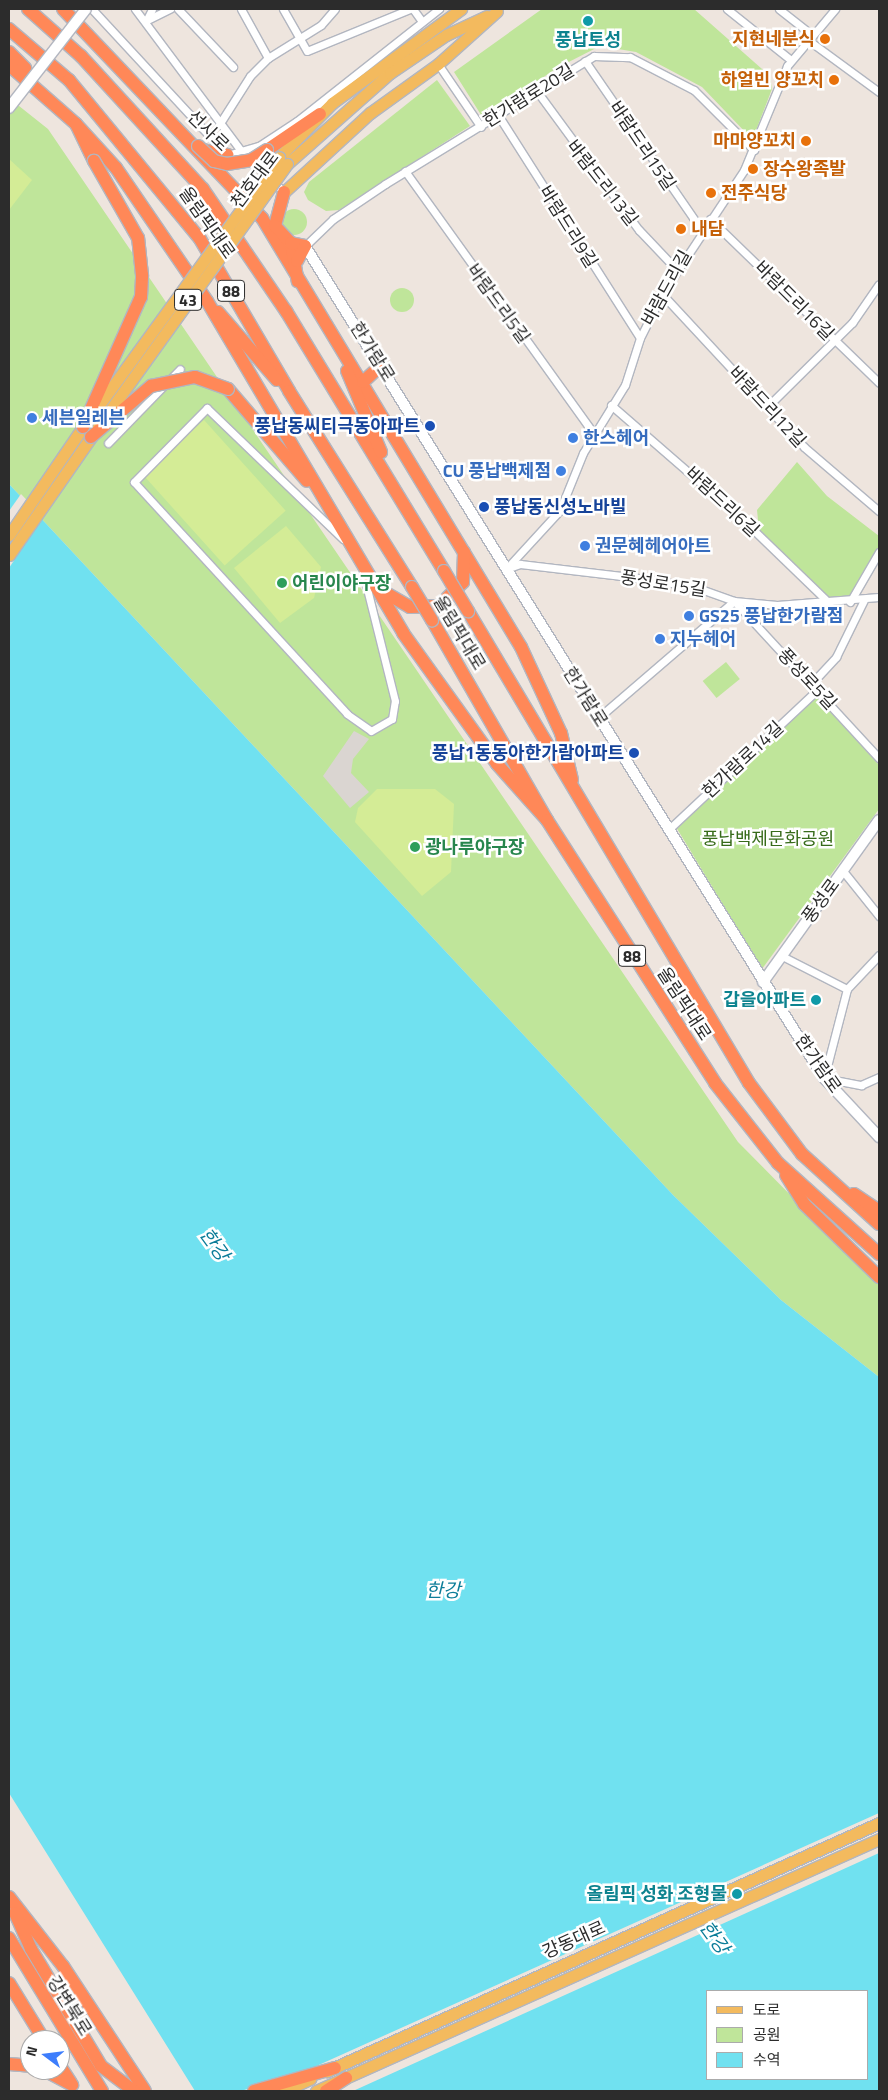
<!DOCTYPE html>
<meta charset="utf-8">
<style>
body{margin:0}
#map{position:relative;width:888px;height:2100px;overflow:hidden;background:#eee5de;font-family:"Titillium Web","Noto Sans KR",sans-serif}
div>[style]{position:absolute}
[style*='--x']{left:calc(var(--x)*1px);top:calc(var(--y)*1px);width:calc(var(--w)*1px);rotate:calc(var(--a)*1deg)}
.green>*{inset:0;background:#bfe59a;transform-origin:0 0}
.round{border-radius:50%}
.pitch>*{inset:0;background:#d4ec96;transform-origin:0 0}
.plaza>*{inset:0;background:#dad5d1}
.water>*{inset:0;background:#70e1f0}
.pier>*{inset:0;background:#eee5de}
.roads{filter:drop-shadow(1px 0 #b2b6c0) drop-shadow(-1px 0 #b2b6c0) drop-shadow(0 1px #b2b6c0) drop-shadow(0 -1px #b2b6c0)}
.street>*{height:7px;margin:-3.5px;padding:0 3.5px;transform-origin:3.5px;border-radius:3.5px;background:#fff}
.secondary>*{height:10px;margin:-5px;padding:0 5px;transform-origin:5px;border-radius:5px;background:#fff}
.primary>*{height:11px;margin:-5.5px;padding:0 5.5px;transform-origin:5.5px;border-radius:5.5px;background:#f3ba5e}
.highway>*{height:12px;margin:-6px;padding:0 6px;transform-origin:6px;border-radius:6px;background:#ff8858}
.bridges{filter:drop-shadow(1px 0 #b2b6c0) drop-shadow(-1px 0 #b2b6c0) drop-shadow(0 1px #b2b6c0) drop-shadow(0 -1px #b2b6c0)}
.secondary-bridge>*{height:10px;margin:-5px;padding:0 5px;transform-origin:5px;border-radius:5px;background:#fff}
.primary-bridge>*{height:11px;margin:-5.5px;padding:0 5.5px;transform-origin:5.5px;border-radius:5.5px;background:#f3ba5e}
.highway-bridge>*{height:12px;margin:-6px;padding:0 6px;transform-origin:6px;border-radius:6px;background:#ff8858}
.dots>*{width:14px;height:14px;translate:-50% -50%;box-sizing:border-box;border:2px solid #fff;border-radius:50%}
span{translate:-50% -50%;white-space:nowrap;text-align:center;line-height:1.15;-webkit-text-stroke:5px #fff;paint-order:stroke}
.shield-label span{padding:1px 4px;background:#fff;border:1px solid;border-radius:4px;-webkit-text-stroke-width:0}
.shield-label{font-size:16px;color:#2c2c2c;font-weight:700}
.food-label{font-size:18px;color:#c56008;font-weight:700}
.right{translate:-100% -50%;text-align:right}
.left{translate:0 -50%;text-align:left}
.culture-label{font-size:18px;color:#0d838f;font-weight:700}
.street-label{font-size:18px;color:#2c2c2c}
.shop-label{font-size:18px;color:#366cbe;font-weight:700}
.transit-label{font-size:18px;color:#164399;font-weight:700}
.leisure-label{font-size:18px;color:#27864d;font-weight:700}
.park-label{font-size:18px;color:#376b1a}
.water-label{font-size:19px;color:#0c7d99;font-style:italic}
.frame{position:absolute;inset:0;border:10px solid #2c2c2c;pointer-events:none}
.legend{position:absolute;left:706px;top:1990px;width:162px;height:90px;box-sizing:border-box;background:#fff;border:1px solid #ababab;margin:0;padding:6px 9px;list-style:none;font-size:15px;color:#2c2c2c}
.legend li{display:flex;align-items:center;gap:10px;height:25px}
.legend b{width:25px;border:1px solid #ababab}
.north{position:absolute;left:20px;top:2030px;width:50px;height:50px;box-sizing:border-box;background:#fff;border:1px solid #ababab;border-radius:50%;rotate:285deg;font-size:14px;font-weight:700;line-height:20px;text-align:center;color:#2c2c2c}
.north::after{content:'';display:block;margin:auto;width:18px;height:22px;background:#3d7dfc;clip-path:polygon(50% 0,100% 100%,50% 72%,0 100%)}
</style>
<div id="map">
<div class="green">
<div style="clip-path:polygon(542px 9px,694px 9px,770px 76px,772px 89px,755px 133px,750px 137px,702px 87px,636px 52px,600px 46px,557px 68px,483px 118px,454px 72px)"></div>
<div style="clip-path:polygon(437px 80px,470px 126px,339px 210px,326px 211px,308px 200px,304px 192px,309px 182px)"></div>
<div style="clip-path:polygon(9px 98px,48px 129px,738px 1142px,879px 1285px,879px 1377px,781px 1300px,673px 1195px,9px 484px)"></div>
<div class="round" style="left:281px;top:209px;width:26px;height:26px"></div>
<div class="round" style="left:390px;top:288px;width:24px;height:24px"></div>
<div style="clip-path:polygon(797px 462px,827px 496px,879px 536px,879px 546px,849px 597px,830px 599px,759px 530px,757px 510px)"></div>
<div style="left:726px;top:662px;width:22px;height:30px;rotate:51deg"></div>
<div style="clip-path:polygon(816px 695px,879px 765px,879px 809px,762px 969px,676px 827px)"></div>
</div>
<div class="pitch">
<div style="clip-path:polygon(9px 159px,32px 180px,9px 210px)"></div>
<div style="left:204px;top:420px;width:122px;height:82px;rotate:48deg"></div>
<div style="clip-path:polygon(286px 526px,321px 567px,314px 598px,280px 623px,234px 568px)"></div>
<div style="clip-path:polygon(377px 789px,435px 789px,454px 804px,451px 872px,422px 896px,355px 822px,358px 808px)"></div>
</div>
<div class="plaza">
<div style="clip-path:polygon(354px 731px,369px 739px,353px 759px,351px 773px,369px 792px,350px 808px,323px 776px)"></div>
</div>
<div class="water">
<div style="clip-path:polygon(evenodd,9px 484px,673px 1195px,781px 1300px,879px 1377px,879px 2091px,195px 2091px,9px 1793px,9px 484px,707px 1991px,867px 1991px,867px 2079px,707px 2079px,707px 1991px)"></div>
</div>
<div class="pier">
<div style="clip-path:polygon(21px 494px,43px 517px,9px 568px,9px 511px)"></div>
<div style="clip-path:polygon(879px 1813px,879px 1853px,353px 2091px,241px 2091px,312px 2068px)"></div>
</div>
<div class="roads">
<div class="street">
<div style="--x:92;--y:9;--w:199;--a:47.2"></div>
<div style="--x:227;--y:155;--w:33;--a:-16"></div>
<div style="--x:259;--y:146;--w:45;--a:-33.3"></div>
<div style="--x:297;--y:121;--w:181;--a:-38.3"></div>
<div style="--x:135;--y:9;--w:179;--a:53.2"></div>
<div style="--x:242;--y:152;--w:58;--a:43.6"></div>
<div style="--x:178;--y:9;--w:80;--a:46.5"></div>
<div style="--x:241;--y:9;--w:56;--a:61.1"></div>
<div style="--x:283;--y:9;--w:48;--a:60.3"></div>
<div style="--x:307;--y:51;--w:111;--a:-22.2"></div>
<div style="--x:413;--y:9;--w:14;--a:54"></div>
<div style="--x:727;--y:9;--w:82;--a:38.6"></div>
<div style="--x:779;--y:9;--w:42;--a:38.2"></div>
<div style="--x:145;--y:21;--w:28;--a:-26"></div>
<div style="--x:146;--y:21;--w:13;--a:-63"></div>
<div style="--x:808;--y:40;--w:88;--a:36.2"></div>
<div style="--x:585;--y:61;--w:204;--a:55.4"></div>
<div style="--x:438;--y:64;--w:76;--a:55.7"></div>
<div style="--x:536;--y:90;--w:174;--a:53.7"></div>
<div style="--x:639;--y:230;--w:54;--a:46.5"></div>
<div style="--x:498;--y:115;--w:264;--a:57.5"></div>
<div style="--x:222;--y:120;--w:52;--a:-57.5"></div>
<div style="--x:250;--y:76;--w:25;--a:-45"></div>
<div style="--x:268;--y:58;--w:62;--a:-31.9"></div>
<div style="--x:321;--y:25;--w:21;--a:-49"></div>
<div style="--x:405;--y:171;--w:324;--a:54.3"></div>
<div style="--x:710;--y:219;--w:235;--a:44.1"></div>
<div style="--x:305;--y:246;--w:39;--a:-44"></div>
<div style="--x:333;--y:219;--w:63;--a:-33.9"></div>
<div style="--x:385;--y:184;--w:245;--a:-31.5"></div>
<div style="--x:594;--y:56;--w:36;--a:2"></div>
<div style="--x:630;--y:57;--w:72;--a:27.3"></div>
<div style="--x:694;--y:90;--w:85;--a:45"></div>
<div style="--x:662;--y:294;--w:209;--a:47.1"></div>
<div style="--x:804;--y:447;--w:99;--a:40.5"></div>
<div style="--x:611;--y:405;--w:171;--a:41"></div>
<div style="--x:740;--y:517;--w:124;--a:44"></div>
<div style="--x:767;--y:407;--w:120;--a:-44.7"></div>
<div style="--x:852;--y:323;--w:47;--a:-55.3"></div>
<div style="--x:108;--y:443;--w:103;--a:-45.8"></div>
<div style="--x:343;--y:539;--w:189;--a:-136.1"></div>
<div style="--x:207;--y:408;--w:104;--a:134.6"></div>
<div style="--x:134;--y:482;--w:315;--a:47.4"></div>
<div style="--x:347;--y:714;--w:29;--a:35"></div>
<div style="--x:371;--y:731;--w:24;--a:-30"></div>
<div style="--x:392;--y:719;--w:18;--a:-81"></div>
<div style="--x:395;--y:701;--w:132;--a:-104"></div>
<div style="--x:506;--y:569;--w:80;--a:-47.5"></div>
<div style="--x:560;--y:510;--w:61;--a:-68"></div>
<div style="--x:583;--y:453;--w:80;--a:-58.3"></div>
<div style="--x:625;--y:385;--w:49;--a:-72.3"></div>
<div style="--x:640;--y:338;--w:49;--a:-63.4"></div>
<div style="--x:662;--y:294;--w:149;--a:-56.5"></div>
<div style="--x:744;--y:170;--w:113;--a:-67.5"></div>
<div style="--x:787;--y:66;--w:75;--a:-49.9"></div>
<div style="--x:506;--y:569;--w:15;--a:-20"></div>
<div style="--x:520;--y:564;--w:128;--a:6.7"></div>
<div style="--x:647;--y:579;--w:49;--a:9.5"></div>
<div style="--x:695;--y:587;--w:41;--a:19.7"></div>
<div style="--x:734;--y:601;--w:43;--a:5.3"></div>
<div style="--x:777;--y:605;--w:102;--a:-4.5"></div>
<div style="--x:850;--y:602;--w:58;--a:-59.9"></div>
<div style="--x:811;--y:684;--w:37;--a:-47"></div>
<div style="--x:836;--y:657;--w:64;--a:-63.8"></div>
<div style="--x:598;--y:718;--w:179;--a:-40.7"></div>
<div style="--x:734;--y:601;--w:214;--a:47.3"></div>
<div style="--x:668;--y:830;--w:204;--a:-43.2"></div>
<div style="--x:843;--y:871;--w:58;--a:51.3"></div>
<div style="--x:879;--y:955;--w:47;--a:133.3"></div>
<div style="--x:847;--y:989;--w:92;--a:104.5"></div>
<div style="--x:824;--y:1078;--w:38;--a:11"></div>
<div style="--x:861;--y:1085;--w:20;--a:-24"></div>
<div style="--x:782;--y:956;--w:73;--a:26.9"></div>
</div>
<div class="secondary">
<div style="--x:305;--y:246;--w:981;--a:58.04"></div>
<div style="--x:824;--y:1078;--w:81;--a:47"></div>
<div style="--x:763;--y:982;--w:199;--a:-54.4"></div>
</div>
<div class="primary">
<div style="--x:279;--y:157;--w:76;--a:-45.5"></div>
<div style="--x:332;--y:103;--w:160;--a:-36.1"></div>
<div style="--x:287;--y:164;--w:137;--a:-41.5"></div>
<div style="--x:390;--y:73;--w:68;--a:-34.2"></div>
<div style="--x:446;--y:35;--w:45;--a:-24.9"></div>
<div style="--x:284;--y:192;--w:117;--a:-42.6"></div>
<div style="--x:370;--y:113;--w:84;--a:-35.8"></div>
<div style="--x:438;--y:64;--w:79;--a:-41.9"></div>
<div style="--x:9;--y:535;--w:131;--a:-55.6"></div>
<div style="--x:9;--y:555;--w:144;--a:-55.2"></div>
<div style="--x:327;--y:2071;--w:605;--a:-24.19"></div>
<div style="--x:284;--y:2091;--w:29;--a:-25"></div>
<div style="--x:316;--y:2091;--w:617;--a:-24.11"></div>
</div>
<div class="highway">
<div style="--x:28;--y:9;--w:71;--a:41.6"></div>
<div style="--x:81;--y:56;--w:180;--a:47.5"></div>
<div style="--x:203;--y:189;--w:148;--a:55.8"></div>
<div style="--x:286;--y:311;--w:304;--a:58.7"></div>
<div style="--x:63;--y:9;--w:289;--a:46.4"></div>
<div style="--x:262;--y:218;--w:501;--a:58.88"></div>
<div style="--x:521;--y:647;--w:95;--a:65.1"></div>
<div style="--x:561;--y:733;--w:48;--a:76.8"></div>
<div style="--x:9;--y:29;--w:79;--a:40.4"></div>
<div style="--x:69;--y:80;--w:206;--a:50.5"></div>
<div style="--x:200;--y:239;--w:176;--a:59.6"></div>
<div style="--x:289;--y:391;--w:231;--a:57.9"></div>
<div style="--x:9;--y:52;--w:23;--a:45"></div>
<div style="--x:9;--y:65;--w:89;--a:41.4"></div>
<div style="--x:76;--y:124;--w:41;--a:64.1"></div>
<div style="--x:76;--y:124;--w:59;--a:47.7"></div>
<div style="--x:116;--y:168;--w:161;--a:55.6"></div>
<div style="--x:207;--y:301;--w:386;--a:59.4"></div>
<div style="--x:403;--y:633;--w:161;--a:54.3"></div>
<div style="--x:497;--y:764;--w:75;--a:48.2"></div>
<div style="--x:197;--y:149;--w:31;--a:11"></div>
<div style="--x:267;--y:150;--w:64;--a:-34.2"></div>
<div style="--x:284;--y:192;--w:35;--a:105"></div>
<div style="--x:275;--y:226;--w:23;--a:47"></div>
<div style="--x:291;--y:243;--w:39;--a:80"></div>
<div style="--x:291;--y:243;--w:14;--a:12"></div>
<div style="--x:305;--y:246;--w:17;--a:118"></div>
<div style="--x:218;--y:312;--w:90;--a:49.1"></div>
<div style="--x:347;--y:371;--w:88;--a:67.2"></div>
<div style="--x:363;--y:382;--w:23;--a:-43"></div>
<div style="--x:228;--y:389;--w:121;--a:49.3"></div>
<div style="--x:384;--y:592;--w:30;--a:30"></div>
<div style="--x:410;--y:607;--w:29;--a:-2"></div>
<div style="--x:439;--y:606;--w:34;--a:-45"></div>
<div style="--x:463;--y:582;--w:30;--a:-88"></div>
<div style="--x:468;--y:611;--w:549;--a:59.23"></div>
<div style="--x:749;--y:1083;--w:89;--a:53.3"></div>
<div style="--x:802;--y:1154;--w:104;--a:42.3"></div>
<div style="--x:432;--y:620;--w:231;--a:60.1"></div>
<div style="--x:547;--y:820;--w:312;--a:57.4"></div>
<div style="--x:715;--y:1083;--w:102;--a:51.8"></div>
<div style="--x:778;--y:1163;--w:136;--a:42"></div>
<div style="--x:786;--y:1175;--w:34;--a:58"></div>
<div style="--x:804;--y:1204;--w:105;--a:44.2"></div>
<div style="--x:854;--y:1194;--w:30;--a:34"></div>
<div style="--x:9;--y:1897;--w:88;--a:52"></div>
<div style="--x:63;--y:1966;--w:149;--a:56.7"></div>
<div style="--x:15;--y:1913;--w:39;--a:66"></div>
<div style="--x:31;--y:1949;--w:136;--a:59.1"></div>
<div style="--x:101;--y:2066;--w:41;--a:37.1"></div>
<div style="--x:9;--y:1938;--w:179;--a:58.7"></div>
<div style="--x:9;--y:1983;--w:67;--a:58.4"></div>
<div style="--x:9;--y:2064;--w:21;--a:5"></div>
<div style="--x:60;--y:2066;--w:20;--a:57"></div>
<div style="--x:44;--y:2070;--w:32;--a:28"></div>
<div style="--x:254;--y:2091;--w:84;--a:-15.9"></div>
<div style="--x:326;--y:2091;--w:24;--a:-33"></div>
</div>
</div>
<div class="bridges">
<div class="secondary-bridge">
<div style="--x:9;--y:108;--w:125;--a:-52.1"></div>
</div>
<div class="primary-bridge">
<div style="--x:94;--y:412;--w:315;--a:-54"></div>
<div style="--x:98;--y:427;--w:324;--a:-54.3"></div>
</div>
<div class="highway-bridge">
<div style="--x:198;--y:146;--w:22;--a:43"></div>
<div style="--x:214;--y:161;--w:13;--a:13"></div>
<div style="--x:227;--y:164;--w:24;--a:-9"></div>
<div style="--x:251;--y:160;--w:19;--a:-32"></div>
<div style="--x:83;--y:427;--w:142;--a:-66"></div>
<div style="--x:141;--y:297;--w:22;--a:-87"></div>
<div style="--x:142;--y:275;--w:37;--a:-96"></div>
<div style="--x:138;--y:238;--w:89;--a:-119.7"></div>
<div style="--x:91;--y:437;--w:79;--a:-40.4"></div>
<div style="--x:151;--y:386;--w:45;--a:-11.6"></div>
<div style="--x:195;--y:377;--w:35;--a:20"></div>
<div style="--x:444;--y:571;--w:47;--a:59"></div>
<div style="--x:412;--y:587;--w:39;--a:59"></div>
</div>
</div>
<div class="dots">
<div style="left:588px;top:21px;background:#0f9aa8"></div>
<div style="left:825px;top:39px;background:#e8710a"></div>
<div style="left:834px;top:80px;background:#e8710a"></div>
<div style="left:806px;top:141px;background:#e8710a"></div>
<div style="left:753px;top:169px;background:#e8710a"></div>
<div style="left:711px;top:193px;background:#e8710a"></div>
<div style="left:681px;top:229px;background:#e8710a"></div>
<div style="left:32px;top:418px;background:#3f7fe0"></div>
<div style="left:430px;top:426px;background:#1a4fb4"></div>
<div style="left:573px;top:438px;background:#3f7fe0"></div>
<div style="left:561px;top:471px;background:#3f7fe0"></div>
<div style="left:484px;top:507px;background:#1a4fb4"></div>
<div style="left:585px;top:546px;background:#3f7fe0"></div>
<div style="left:282px;top:583px;background:#2e9e5b"></div>
<div style="left:689px;top:616px;background:#3f7fe0"></div>
<div style="left:660px;top:639px;background:#3f7fe0"></div>
<div style="left:634px;top:753px;background:#1a4fb4"></div>
<div style="left:415px;top:847px;background:#2e9e5b"></div>
<div style="left:816px;top:1000px;background:#0f9aa8"></div>
<div style="left:737px;top:1894px;background:#0f9aa8"></div>
</div>
<div class="shield-label">
<span style="left:231px;top:291px">88</span>
<span style="left:188px;top:300px">43</span>
<span style="left:632px;top:956px">88</span>
</div>
<div class="food-label">
<span class="right" style="left:815px;top:39px">지현네분식</span>
<span class="right" style="left:824px;top:80px">하얼빈 양꼬치</span>
<span class="right" style="left:796px;top:141px">마마양꼬치</span>
<span class="left" style="left:763px;top:169px">장수왕족발</span>
<span class="left" style="left:721px;top:193px">전주식당</span>
<span class="left" style="left:691px;top:229px">내담</span>
</div>
<div class="culture-label">
<span style="left:588px;top:40px">풍납토성</span>
<span class="right" style="left:806px;top:1000px">갑을아파트</span>
<span class="right" style="left:727px;top:1894px">올림픽 성화 조형물</span>
</div>
<div class="street-label">
<span style="left:529px;top:96px;rotate:-32deg">한가람로20길</span>
<span style="left:208px;top:131px;rotate:44deg">선사로</span>
<span style="left:642px;top:146px;rotate:56deg">바람드리15길</span>
<span style="left:255px;top:180px;rotate:-53deg">천호대로</span>
<span style="left:602px;top:183px;rotate:52deg">바람드리13길</span>
<span style="left:207px;top:223px;rotate:55deg">올림픽대로</span>
<span style="left:568px;top:227px;rotate:58deg">바람드리9길</span>
<span style="left:667px;top:288px;rotate:-61deg">바람드리길</span>
<span style="left:794px;top:301px;rotate:45deg">바람드리16길</span>
<span style="left:498px;top:304px;rotate:54deg">바람드리5길</span>
<span style="left:372px;top:352px;rotate:58deg">한가람로</span>
<span style="left:767px;top:407px;rotate:47deg">바람드리12길</span>
<span style="left:722px;top:502px;rotate:43deg">바람드리6길</span>
<span style="left:663px;top:584px;rotate:9deg">풍성로15길</span>
<span style="left:459px;top:633px;rotate:59deg">올림픽대로</span>
<span style="left:807px;top:679px;rotate:47deg">풍성로5길</span>
<span style="left:585px;top:697px;rotate:58deg">한가람로</span>
<span style="left:743px;top:760px;rotate:-43deg">한가람로14길</span>
<span style="left:821px;top:901px;rotate:-54deg">풍성로</span>
<span style="left:684px;top:1004px;rotate:57deg">올림픽대로</span>
<span style="left:818px;top:1064px;rotate:55deg">한가람로</span>
<span style="left:574px;top:1940px;rotate:-24deg">강동대로</span>
<span style="left:69px;top:2006px;rotate:58deg">강변북로</span>
</div>
<div class="shop-label">
<span class="left" style="left:42px;top:418px">세븐일레븐</span>
<span class="left" style="left:583px;top:438px">한스헤어</span>
<span class="right" style="left:551px;top:471px">CU 풍납백제점</span>
<span class="left" style="left:595px;top:546px">권문혜헤어아트</span>
<span class="left" style="left:699px;top:616px">GS25 풍납한가람점</span>
<span class="left" style="left:670px;top:639px">지누헤어</span>
</div>
<div class="transit-label">
<span class="right" style="left:420px;top:426px">풍납동씨티극동아파트</span>
<span class="left" style="left:494px;top:507px">풍납동신성노바빌</span>
<span class="right" style="left:624px;top:753px">풍납1동동아한가람아파트</span>
</div>
<div class="leisure-label">
<span class="left" style="left:292px;top:583px">어린이야구장</span>
<span class="left" style="left:425px;top:847px">광나루야구장</span>
</div>
<div class="park-label">
<span style="left:768px;top:839px">풍납백제문화공원</span>
</div>
<div class="water-label">
<span style="left:215px;top:1244px;rotate:54deg">한강</span>
<span style="left:443px;top:1590px">한강</span>
<span style="left:715px;top:1937px;rotate:54deg">한강</span>
</div>
<div class="frame"></div>
<ul class="legend">
<li><b style="height:6px;background:#f3ba5e"></b>도로</li>
<li><b style="height:14px;background:#bfe59a"></b>공원</li>
<li><b style="height:14px;background:#70e1f0"></b>수역</li>
</ul>
<div class="north">N</div>
</div>
